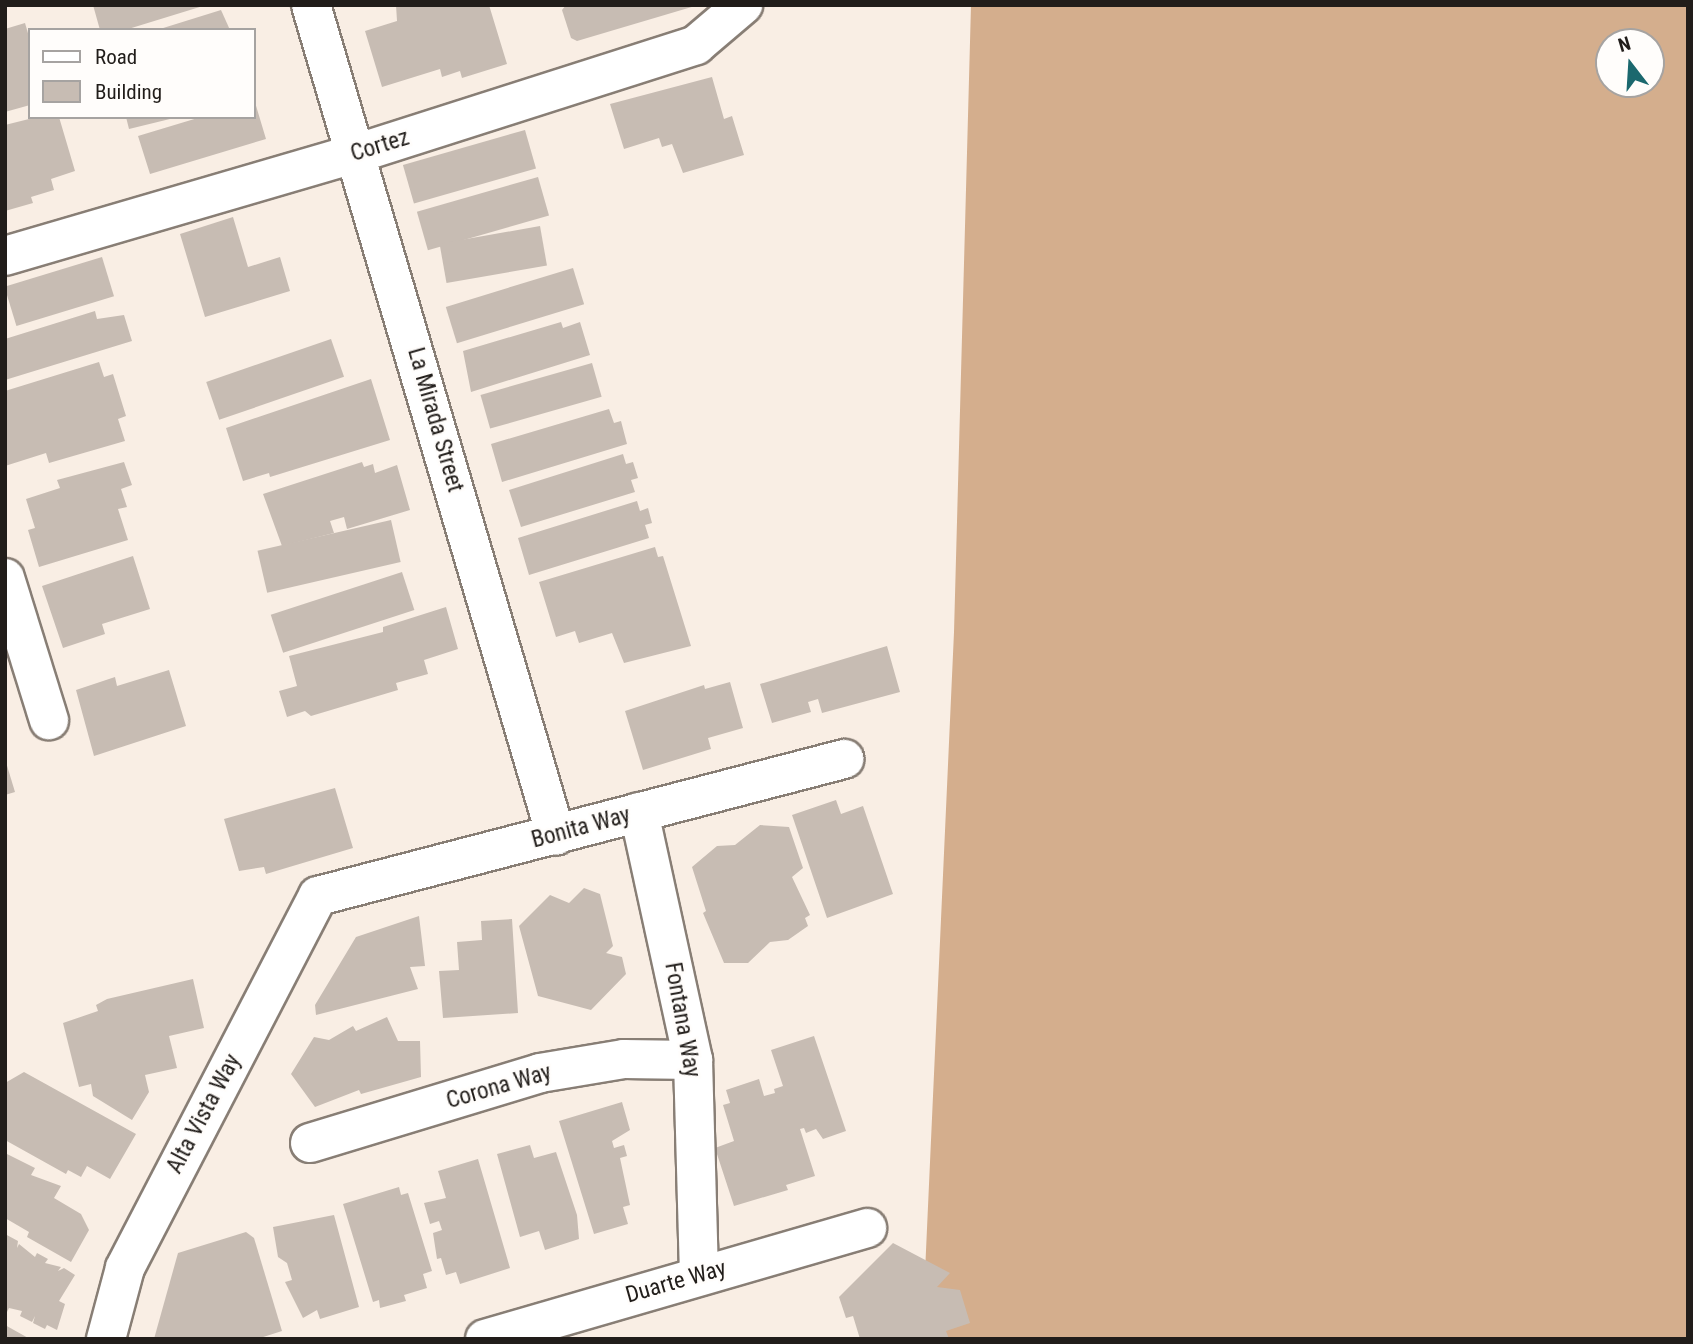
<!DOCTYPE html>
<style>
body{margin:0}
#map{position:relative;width:1693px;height:1344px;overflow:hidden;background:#f9eee4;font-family:"Roboto Condensed",sans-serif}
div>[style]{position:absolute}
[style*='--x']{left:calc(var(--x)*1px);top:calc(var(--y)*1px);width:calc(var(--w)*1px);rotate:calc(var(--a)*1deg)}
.forest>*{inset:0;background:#d4ae8d}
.building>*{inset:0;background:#c7bcb3;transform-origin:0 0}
.roads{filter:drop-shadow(2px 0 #887e75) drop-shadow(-2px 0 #887e75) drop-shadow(0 2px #887e75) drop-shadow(0 -2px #887e75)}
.minor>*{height:38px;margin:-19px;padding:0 19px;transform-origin:19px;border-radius:19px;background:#fff}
span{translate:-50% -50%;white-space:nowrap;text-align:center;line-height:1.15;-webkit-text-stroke:5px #fffdfb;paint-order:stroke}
.street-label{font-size:23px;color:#211d1a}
.frame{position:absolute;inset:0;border:7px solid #211d1a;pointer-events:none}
.legend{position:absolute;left:28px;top:28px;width:228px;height:91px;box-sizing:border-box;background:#fffdfb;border:2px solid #a6a3a1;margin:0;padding:9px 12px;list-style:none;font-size:21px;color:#211d1a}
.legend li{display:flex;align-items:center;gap:14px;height:35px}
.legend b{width:35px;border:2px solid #a6a3a1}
.north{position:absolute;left:1595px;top:28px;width:70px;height:70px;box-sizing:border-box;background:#fffdfb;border:2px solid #a6a3a1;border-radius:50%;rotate:343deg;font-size:19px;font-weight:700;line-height:28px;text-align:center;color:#211d1a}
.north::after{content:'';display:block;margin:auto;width:24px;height:32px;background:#1b686e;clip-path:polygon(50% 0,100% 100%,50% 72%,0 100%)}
</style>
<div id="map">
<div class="forest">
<div style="clip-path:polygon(evenodd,971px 5px,1688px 5px,1688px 1339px,922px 1339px,954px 632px,971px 5px,1609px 42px,1651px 42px,1651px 84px,1609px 84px,1609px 42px)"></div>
</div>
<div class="building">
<div style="clip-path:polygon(93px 5px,203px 5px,203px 6px,125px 30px,100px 30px)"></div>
<div style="clip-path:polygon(396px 5px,489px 5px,507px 64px,462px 78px,460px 71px,442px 77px,440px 69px,382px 87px,365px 31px,397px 21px)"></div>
<div style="clip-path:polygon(566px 5px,695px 5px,695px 6px,577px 41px,571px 38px,562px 10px)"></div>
<div style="clip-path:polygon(221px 10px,230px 30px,160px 30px,160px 29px)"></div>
<div style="clip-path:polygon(25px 23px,30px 40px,30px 105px,5px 112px,5px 29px)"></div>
<div style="clip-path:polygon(712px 77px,724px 119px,732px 116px,744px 155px,683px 173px,672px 144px,662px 147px,659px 138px,624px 149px,610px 104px)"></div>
<div style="clip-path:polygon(254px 99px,266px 139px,150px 174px,138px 136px,201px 117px,254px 117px)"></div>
<div style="clip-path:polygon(37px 117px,59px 117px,75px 171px,51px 179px,54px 190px,31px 197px,33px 203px,5px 211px,5px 125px)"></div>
<div style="clip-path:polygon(126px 117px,174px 117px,174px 118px,129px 129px)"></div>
<div style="left:525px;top:130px;width:40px;height:127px;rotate:74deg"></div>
<div style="left:538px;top:177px;width:40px;height:126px;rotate:74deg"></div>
<div style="clip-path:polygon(233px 217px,248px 267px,280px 257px,290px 291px,205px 317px,180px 234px)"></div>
<div style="left:540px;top:226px;width:40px;height:102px;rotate:80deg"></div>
<div style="left:102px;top:257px;width:41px;height:102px;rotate:73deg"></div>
<div style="left:573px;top:268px;width:38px;height:133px;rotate:73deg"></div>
<div style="clip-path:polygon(95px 311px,97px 319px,124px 315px,132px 341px,5px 380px,5px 339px)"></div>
<div style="clip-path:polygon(561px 322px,563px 328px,580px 322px,590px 355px,471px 392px,463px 351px)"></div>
<div style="left:331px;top:339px;width:40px;height:132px;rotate:71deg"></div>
<div style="clip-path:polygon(99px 362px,104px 377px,113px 374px,126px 416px,118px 419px,125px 441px,49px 463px,46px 453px,5px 466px,5px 391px)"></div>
<div style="left:592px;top:363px;width:35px;height:116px;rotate:74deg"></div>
<div style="clip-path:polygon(371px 379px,390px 440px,270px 477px,269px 473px,243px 481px,226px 428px)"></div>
<div style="clip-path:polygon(609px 409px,614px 423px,621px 421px,627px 444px,502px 482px,491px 444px)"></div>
<div style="clip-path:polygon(623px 454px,626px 464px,633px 462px,638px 478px,631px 480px,635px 492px,521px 527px,509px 490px)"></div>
<div style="clip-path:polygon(124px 462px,132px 485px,121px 489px,127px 507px,118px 509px,128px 540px,39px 567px,28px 530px,35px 528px,26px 499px,60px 488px,57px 480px)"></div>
<div style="clip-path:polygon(362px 462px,364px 467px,373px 464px,375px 473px,397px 465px,410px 510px,347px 529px,344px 517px,330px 521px,334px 533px,282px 546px,263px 494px)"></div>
<div style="clip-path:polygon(637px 501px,640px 511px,648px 508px,652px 523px,645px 525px,649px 538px,529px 575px,518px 538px)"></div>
<div style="left:391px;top:520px;width:43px;height:137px;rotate:77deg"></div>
<div style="clip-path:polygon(655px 547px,658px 557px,663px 556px,691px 646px,624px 663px,612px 633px,579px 643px,575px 631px,556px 637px,539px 582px)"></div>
<div style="clip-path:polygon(133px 556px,150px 609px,102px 624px,105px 634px,63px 648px,42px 586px)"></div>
<div style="left:402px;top:572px;width:40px;height:138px;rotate:72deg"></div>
<div style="clip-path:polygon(446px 607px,458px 649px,424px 660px,428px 674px,396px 683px,398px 690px,311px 716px,305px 711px,287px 717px,279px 691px,297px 686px,289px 656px,383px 632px,383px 627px)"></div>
<div style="clip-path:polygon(887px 646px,900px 692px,822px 713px,818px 699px,808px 702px,811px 712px,772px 723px,760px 684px)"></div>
<div style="clip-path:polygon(169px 670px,186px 726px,94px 756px,76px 690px,115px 677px,117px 686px)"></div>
<div style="clip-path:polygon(730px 682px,743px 728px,708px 738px,711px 749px,643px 770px,625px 711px,704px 685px,705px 689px)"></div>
<div style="clip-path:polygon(5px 759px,15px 792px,5px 795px)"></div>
<div style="clip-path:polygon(335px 788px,353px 848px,266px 874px,264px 867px,239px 871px,224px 819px)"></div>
<div style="clip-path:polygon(836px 800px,841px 814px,863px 806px,893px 894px,827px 918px,792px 815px)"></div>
<div style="clip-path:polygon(760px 825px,789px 827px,803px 868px,792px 877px,810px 915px,805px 918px,808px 926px,788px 940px,770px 942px,748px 963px,724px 963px,703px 913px,706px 911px,692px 867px,717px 846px,735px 845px)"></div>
<div style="clip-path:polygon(584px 888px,600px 894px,613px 946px,606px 953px,622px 957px,626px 974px,591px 1010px,538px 996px,519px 926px,550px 895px,569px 903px)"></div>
<div style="clip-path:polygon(419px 916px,425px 966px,410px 967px,418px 989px,316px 1015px,315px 1005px,356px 937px)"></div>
<div style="clip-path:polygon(512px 919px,518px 1013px,443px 1018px,439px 971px,459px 970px,457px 942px,482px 940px,481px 921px)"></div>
<div style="clip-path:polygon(193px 979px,204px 1028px,169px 1036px,177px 1068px,145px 1075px,149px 1092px,132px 1120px,93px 1096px,91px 1084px,79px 1087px,63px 1023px,98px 1011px,96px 1005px,107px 999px)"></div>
<div style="clip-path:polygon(387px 1017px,398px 1041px,420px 1041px,421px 1077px,361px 1094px,359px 1090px,315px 1107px,291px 1074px,314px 1037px,329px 1040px,353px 1026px,356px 1031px)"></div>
<div style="clip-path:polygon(814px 1036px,846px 1131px,823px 1139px,816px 1129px,806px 1133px,804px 1128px,800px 1129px,815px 1176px,786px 1185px,788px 1190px,734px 1206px,715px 1148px,734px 1141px,723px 1105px,730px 1103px,726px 1090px,759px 1079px,764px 1096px,775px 1093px,774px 1089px,783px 1086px,771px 1050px)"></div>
<div style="clip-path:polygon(24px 1072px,136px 1134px,110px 1179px,87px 1166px,81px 1177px,68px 1170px,66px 1174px,5px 1140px,5px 1083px)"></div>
<div style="clip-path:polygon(622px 1102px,630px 1130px,612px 1141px,614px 1148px,624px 1145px,627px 1156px,620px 1158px,630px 1205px,623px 1207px,628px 1224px,594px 1234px,559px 1121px)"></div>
<div style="clip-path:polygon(530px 1145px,534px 1158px,556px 1152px,577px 1215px,579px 1239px,545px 1250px,539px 1231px,520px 1237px,497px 1154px)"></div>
<div style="clip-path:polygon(5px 1153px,35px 1168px,31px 1175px,61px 1186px,54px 1198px,81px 1214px,89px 1230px,71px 1262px,27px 1237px,29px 1232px,5px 1218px)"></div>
<div style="clip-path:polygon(478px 1159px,510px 1268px,460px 1284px,456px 1272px,446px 1275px,441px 1258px,437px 1259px,433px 1233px,442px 1230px,439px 1221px,430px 1224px,424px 1203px,446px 1198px,438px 1171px)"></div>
<div style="clip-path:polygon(399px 1187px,401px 1195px,408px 1193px,432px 1271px,423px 1274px,427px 1288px,404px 1295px,406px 1301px,380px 1308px,379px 1300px,373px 1302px,343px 1204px)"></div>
<div style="clip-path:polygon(334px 1215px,359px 1307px,320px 1319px,317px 1310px,303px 1318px,285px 1282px,292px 1280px,287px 1263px,278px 1257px,273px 1227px)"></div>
<div style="clip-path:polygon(246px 1232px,254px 1238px,282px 1331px,257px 1339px,154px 1339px,178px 1253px)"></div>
<div style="clip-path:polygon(5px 1234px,18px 1241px,17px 1248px,19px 1244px,35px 1257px,37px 1253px,48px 1259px,45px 1263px,61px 1267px,58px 1271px,64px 1268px,75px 1275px,59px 1301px,65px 1304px,57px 1330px,47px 1325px,45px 1329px,33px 1323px,35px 1316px,32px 1322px,20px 1316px,22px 1311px,9px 1308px,5px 1316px)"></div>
<div style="clip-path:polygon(893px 1243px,950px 1273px,937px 1287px,960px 1290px,970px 1323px,946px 1331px,949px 1339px,860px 1339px,853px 1316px,846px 1318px,839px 1297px)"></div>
<div style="clip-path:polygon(5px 1325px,30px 1339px,5px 1339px)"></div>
</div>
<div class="roads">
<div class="minor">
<div style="--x:311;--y:5;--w:866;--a:73.57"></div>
<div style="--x:5;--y:256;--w:368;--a:-16.3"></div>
<div style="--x:358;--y:153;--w:355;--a:-17.7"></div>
<div style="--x:696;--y:45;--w:62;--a:-40.4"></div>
<div style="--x:5;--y:578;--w:149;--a:72.8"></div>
<div style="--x:639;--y:812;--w:254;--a:77.7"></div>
<div style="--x:693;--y:1060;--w:214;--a:88.4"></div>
<div style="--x:310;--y:1143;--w:240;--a:-16.9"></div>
<div style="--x:540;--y:1073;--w:85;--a:-9.5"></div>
<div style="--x:624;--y:1059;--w:69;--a:0.8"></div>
<div style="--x:106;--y:1339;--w:73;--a:-75"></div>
<div style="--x:125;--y:1268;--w:419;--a:-62.6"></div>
<div style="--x:318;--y:896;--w:544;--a:-14.6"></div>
<div style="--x:485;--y:1339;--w:398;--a:-16.2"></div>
</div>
</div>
<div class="street-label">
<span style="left:380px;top:146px;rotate:-17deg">Cortez</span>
<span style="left:435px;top:420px;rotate:74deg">La Mirada Street</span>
<span style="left:581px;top:828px;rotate:-15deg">Bonita Way</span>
<span style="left:682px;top:1020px;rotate:80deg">Fontana Way</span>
<span style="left:499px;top:1087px;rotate:-16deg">Corona Way</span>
<span style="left:204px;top:1114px;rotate:-62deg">Alta Vista Way</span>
<span style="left:676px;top:1282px;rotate:-16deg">Duarte Way</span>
</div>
<div class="frame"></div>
<ul class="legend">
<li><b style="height:9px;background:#fff"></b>Road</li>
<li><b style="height:19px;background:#c7bcb3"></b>Building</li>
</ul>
<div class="north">N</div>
</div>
